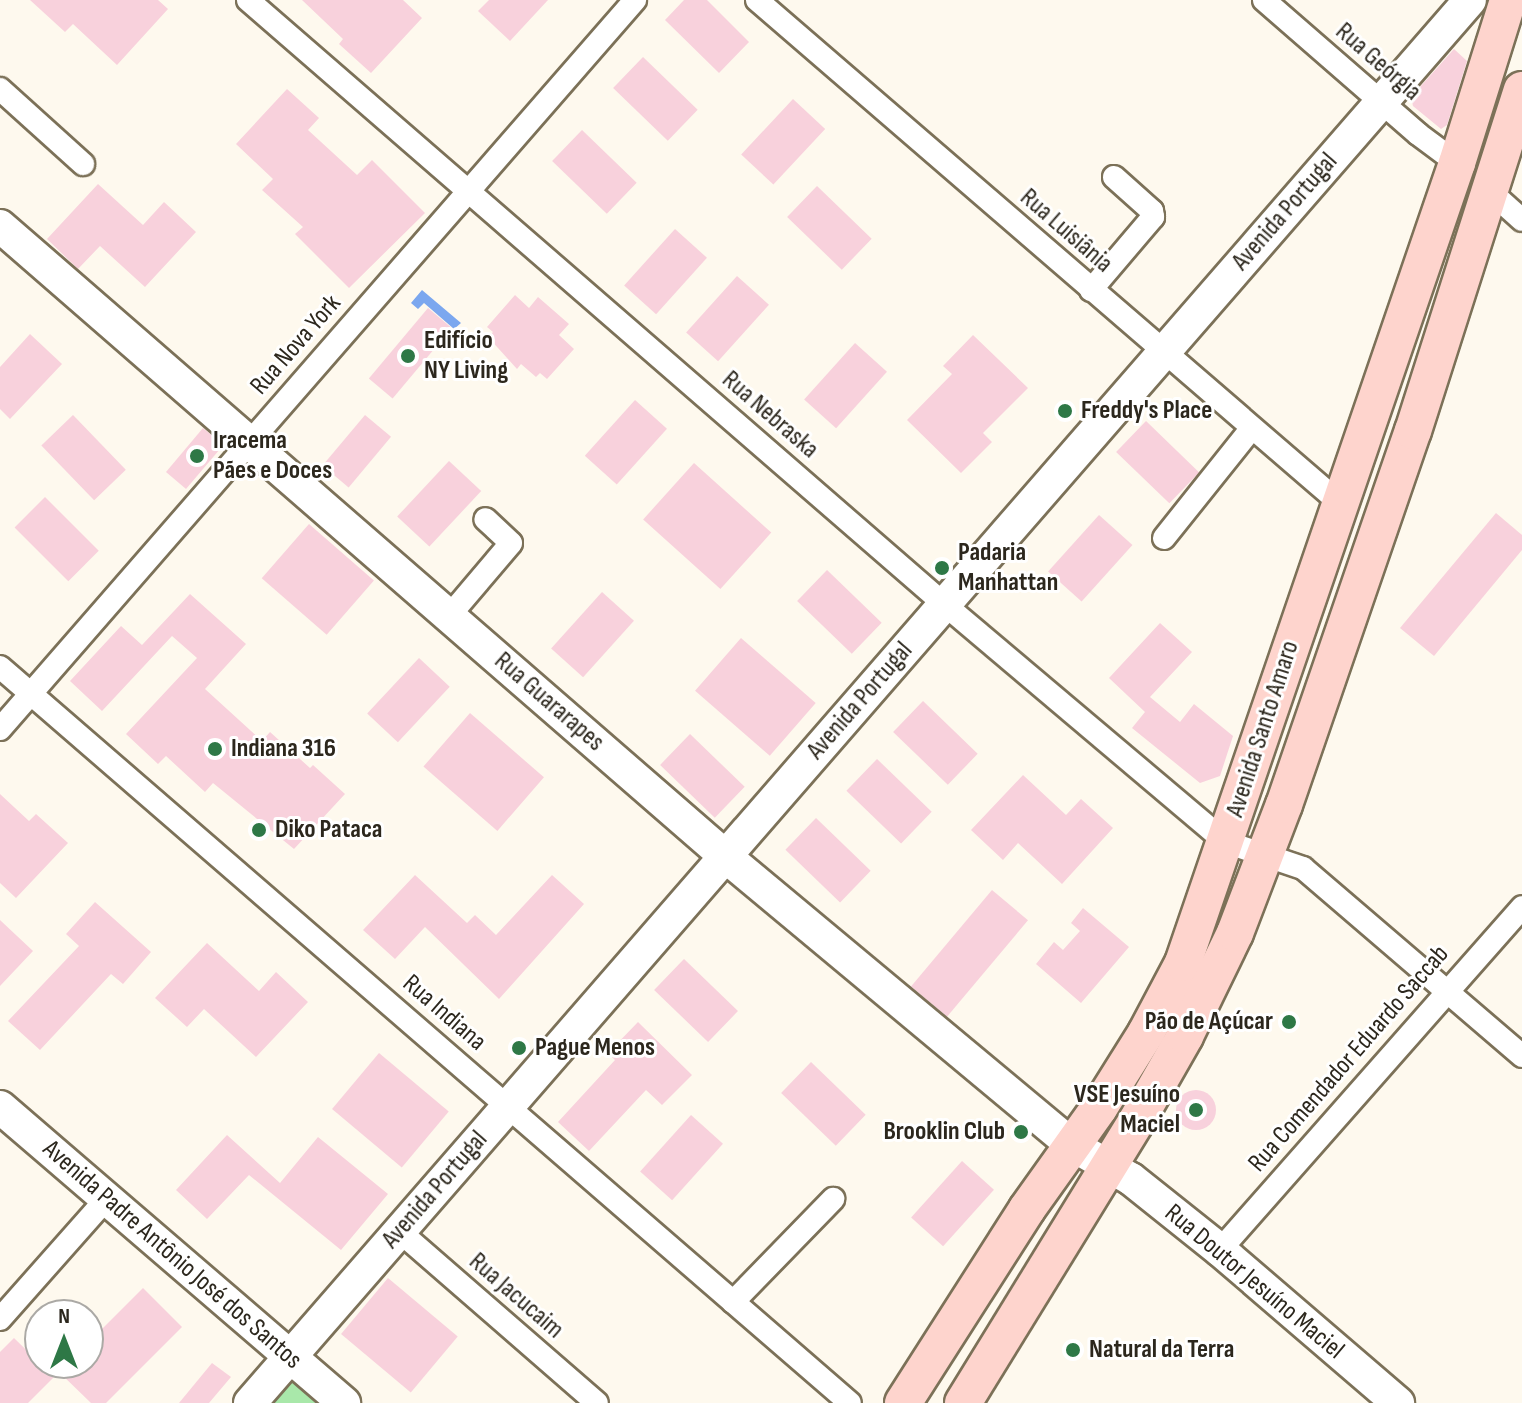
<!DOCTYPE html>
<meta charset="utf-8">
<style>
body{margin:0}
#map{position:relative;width:1522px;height:1403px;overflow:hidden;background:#fef9ee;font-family:"Sofia Sans Condensed",sans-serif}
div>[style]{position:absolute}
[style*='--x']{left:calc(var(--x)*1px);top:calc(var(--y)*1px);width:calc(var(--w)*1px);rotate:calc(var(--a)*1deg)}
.green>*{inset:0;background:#a9e8aa}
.water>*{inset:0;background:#7ba7ef}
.building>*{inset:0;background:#f8d1dc;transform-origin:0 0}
.round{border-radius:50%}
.roads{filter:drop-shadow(2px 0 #7c7158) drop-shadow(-2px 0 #7c7158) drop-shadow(0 2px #7c7158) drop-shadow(0 -2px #7c7158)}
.street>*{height:22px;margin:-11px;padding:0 11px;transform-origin:11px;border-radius:11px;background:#fff}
.secondary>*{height:32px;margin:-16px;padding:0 16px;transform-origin:16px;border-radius:16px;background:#fff}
.primary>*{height:36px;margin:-18px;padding:0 18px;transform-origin:18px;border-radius:18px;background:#fed4cd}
.dots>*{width:22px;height:22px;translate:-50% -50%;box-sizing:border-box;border:4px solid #fff;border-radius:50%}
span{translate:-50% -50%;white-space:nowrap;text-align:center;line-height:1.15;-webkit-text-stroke:6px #fff;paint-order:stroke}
.street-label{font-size:26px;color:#2c271d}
.poi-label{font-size:26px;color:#2c271d;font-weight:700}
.left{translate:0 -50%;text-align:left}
.right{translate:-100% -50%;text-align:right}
.north{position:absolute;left:24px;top:1299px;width:80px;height:80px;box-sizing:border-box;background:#fff;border:2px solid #aba9a5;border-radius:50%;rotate:0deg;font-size:22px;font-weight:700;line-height:32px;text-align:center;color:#2c271d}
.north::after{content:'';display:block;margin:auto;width:28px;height:36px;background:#2e7846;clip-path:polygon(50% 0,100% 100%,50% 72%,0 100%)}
</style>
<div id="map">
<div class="green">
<div style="clip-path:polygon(291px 1378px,321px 1403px,269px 1403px)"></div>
</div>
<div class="water">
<div style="clip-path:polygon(422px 290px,461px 323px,454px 329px,424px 303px,418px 309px,411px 303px)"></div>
</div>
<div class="building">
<div style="clip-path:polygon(30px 0,158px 0,168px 9px,117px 65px,73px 24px,65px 32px)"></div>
<div style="clip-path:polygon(302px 0,403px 0,422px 18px,371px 73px,339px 44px,343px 39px)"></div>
<div style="clip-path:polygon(489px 0,548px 0,510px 41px,478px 11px)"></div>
<div style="clip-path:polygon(684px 0,707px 0,749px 42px,719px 73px,665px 20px)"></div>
<div style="clip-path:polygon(1454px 49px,1467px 61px,1447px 125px,1441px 129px,1413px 106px,1411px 97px)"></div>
<div style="left:643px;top:57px;width:76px;height:43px;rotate:44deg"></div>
<div style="clip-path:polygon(287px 89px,319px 118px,308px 130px,357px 175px,372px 160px,425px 213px,349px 288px,295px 234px,303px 227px,262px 190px,273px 179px,236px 144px)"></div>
<div style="left:793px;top:99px;width:44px;height:76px;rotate:43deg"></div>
<div style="left:582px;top:130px;width:76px;height:43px;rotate:44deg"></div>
<div style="clip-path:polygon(98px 184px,143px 225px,164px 202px,196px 232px,145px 287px,100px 246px,78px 269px,47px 239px)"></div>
<div style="left:817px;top:186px;width:76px;height:43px;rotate:44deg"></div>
<div style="left:675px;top:229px;width:43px;height:76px;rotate:42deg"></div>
<div style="left:737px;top:276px;width:43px;height:76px;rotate:42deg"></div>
<div style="clip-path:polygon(515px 295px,529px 308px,538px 297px,569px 324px,559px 335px,574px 349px,547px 379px,540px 373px,536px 377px,521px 364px,517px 369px,488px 337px,493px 332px,487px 327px)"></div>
<div style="left:428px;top:308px;width:31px;height:92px;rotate:40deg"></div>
<div style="clip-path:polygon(30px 334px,62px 364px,10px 419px,0 409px,0 367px)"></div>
<div style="clip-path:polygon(973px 335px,1028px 388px,983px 433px,992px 442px,961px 473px,907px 420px,952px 374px,943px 366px)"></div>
<div style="left:855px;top:343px;width:43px;height:76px;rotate:42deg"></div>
<div style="left:635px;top:400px;width:43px;height:75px;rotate:42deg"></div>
<div style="left:73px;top:415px;width:76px;height:44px;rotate:46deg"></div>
<div style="left:365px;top:415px;width:34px;height:66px;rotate:40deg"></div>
<div style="left:1146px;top:421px;width:74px;height:43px;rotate:44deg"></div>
<div style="clip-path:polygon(203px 428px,220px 442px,220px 449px,186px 489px,166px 472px)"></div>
<div style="left:449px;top:461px;width:44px;height:76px;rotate:43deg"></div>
<div style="left:694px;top:463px;width:104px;height:76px;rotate:42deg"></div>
<div style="left:45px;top:497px;width:76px;height:43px;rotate:45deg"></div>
<div style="clip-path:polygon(1496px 513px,1522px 535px,1522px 550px,1434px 656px,1400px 628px)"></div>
<div style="left:1099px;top:515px;width:45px;height:76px;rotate:42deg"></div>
<div style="left:309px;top:524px;width:86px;height:72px;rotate:41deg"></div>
<div style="left:827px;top:570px;width:76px;height:43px;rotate:44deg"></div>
<div style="left:602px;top:592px;width:43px;height:76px;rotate:42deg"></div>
<div style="clip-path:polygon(190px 594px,246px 644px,205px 689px,262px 741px,270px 732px,310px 768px,313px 765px,345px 794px,294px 849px,213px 783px,205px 792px,166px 756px,158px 764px,126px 734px,197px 658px,172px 636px,102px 711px,70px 681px,121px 626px,142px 645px)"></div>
<div style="clip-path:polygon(1160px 623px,1192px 652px,1150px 697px,1180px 722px,1194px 704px,1233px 736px,1220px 776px,1200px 783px,1132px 728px,1145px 712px,1109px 678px)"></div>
<div style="left:741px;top:638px;width:99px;height:70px;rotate:41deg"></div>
<div style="left:419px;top:658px;width:42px;height:76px;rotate:43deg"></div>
<div style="left:923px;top:701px;width:76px;height:43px;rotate:44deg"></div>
<div style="left:470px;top:713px;width:98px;height:71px;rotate:41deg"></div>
<div style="left:690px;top:734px;width:76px;height:43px;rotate:44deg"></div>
<div style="left:877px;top:759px;width:76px;height:44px;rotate:44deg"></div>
<div style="clip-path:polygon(1023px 775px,1066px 815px,1081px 799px,1113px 828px,1062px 884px,1018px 843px,1003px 860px,971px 830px)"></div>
<div style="clip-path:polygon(0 794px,29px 821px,36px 814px,68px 843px,16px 898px,0 883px)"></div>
<div style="left:816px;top:818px;width:76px;height:44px;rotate:44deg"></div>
<div style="clip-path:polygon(415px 875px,467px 923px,475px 915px,496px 935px,552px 875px,584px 904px,499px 999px,425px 927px,395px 959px,363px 930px)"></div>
<div style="left:992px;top:890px;width:47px;height:126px;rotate:40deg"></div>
<div style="clip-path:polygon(95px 902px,151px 952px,123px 984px,111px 974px,40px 1050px,8px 1021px,79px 946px,66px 934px)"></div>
<div style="clip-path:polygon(1083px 908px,1129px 947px,1081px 1003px,1036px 964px,1054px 942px,1063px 950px,1080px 931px,1071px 923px)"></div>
<div style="clip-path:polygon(0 920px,33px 951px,0 986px)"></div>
<div style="clip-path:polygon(207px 943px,259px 991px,276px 972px,308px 1002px,256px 1057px,204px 1009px,187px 1027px,155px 998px)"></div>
<div style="left:684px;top:959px;width:75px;height:43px;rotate:44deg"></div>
<div style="clip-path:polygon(638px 1022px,692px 1075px,662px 1105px,646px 1090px,589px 1151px,558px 1122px,615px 1060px,608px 1053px)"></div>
<div style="left:379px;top:1053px;width:91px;height:73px;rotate:40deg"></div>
<div style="left:811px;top:1062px;width:76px;height:43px;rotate:44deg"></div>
<div class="round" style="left:1176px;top:1090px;width:40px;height:40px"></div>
<div style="left:691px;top:1115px;width:43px;height:76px;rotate:42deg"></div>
<div style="clip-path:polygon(227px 1135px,280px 1183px,318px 1137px,388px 1194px,341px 1250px,249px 1175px,207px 1219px,176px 1190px)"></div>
<div style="left:962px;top:1161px;width:43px;height:76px;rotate:42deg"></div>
<div style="left:388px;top:1278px;width:91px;height:73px;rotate:40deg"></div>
<div style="clip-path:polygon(143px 1288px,182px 1327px,106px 1403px,91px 1403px,59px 1372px,68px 1363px,88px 1363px,88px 1343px)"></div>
<div style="clip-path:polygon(14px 1338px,54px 1377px,28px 1403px,0 1403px,0 1352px)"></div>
<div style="clip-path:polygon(212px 1363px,231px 1377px,209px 1403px,179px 1403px)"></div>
</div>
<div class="roads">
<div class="street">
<div style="--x:248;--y:0;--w:922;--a:40.95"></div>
<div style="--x:944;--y:604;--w:369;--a:40.2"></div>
<div style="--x:1226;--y:842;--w:81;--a:18.7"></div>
<div style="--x:1303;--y:868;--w:289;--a:40.6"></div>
<div style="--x:757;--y:0;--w:770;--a:40.79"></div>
<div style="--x:1264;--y:0;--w:204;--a:41"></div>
<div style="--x:1418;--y:134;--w:49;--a:36.6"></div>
<div style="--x:0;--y:89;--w:112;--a:42.1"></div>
<div style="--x:1492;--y:193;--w:40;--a:42"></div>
<div style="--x:1091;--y:290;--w:96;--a:-49.7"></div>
<div style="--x:1153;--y:217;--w:6;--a:-99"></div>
<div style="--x:1152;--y:211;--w:51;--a:-138.2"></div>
<div style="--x:1164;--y:538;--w:139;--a:-51.4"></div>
<div style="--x:450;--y:615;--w:94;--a:-49.7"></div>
<div style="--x:511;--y:543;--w:35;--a:-137"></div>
<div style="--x:0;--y:667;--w:1124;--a:40.89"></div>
<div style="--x:0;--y:729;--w:967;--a:-48.94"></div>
<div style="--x:399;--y:1231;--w:262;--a:41"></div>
<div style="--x:1220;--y:1250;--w:457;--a:-48.6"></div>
<div style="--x:733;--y:1302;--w:144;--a:-45.8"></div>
<div style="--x:0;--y:1319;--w:160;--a:-48.5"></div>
</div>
<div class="secondary">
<div style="--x:0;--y:226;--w:960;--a:40.99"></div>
<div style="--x:725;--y:856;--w:452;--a:39.8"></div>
<div style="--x:1072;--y:1145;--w:68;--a:30"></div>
<div style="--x:1131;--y:1179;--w:114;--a:38.6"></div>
<div style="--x:1220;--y:1250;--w:235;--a:40.7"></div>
<div style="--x:0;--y:1107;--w:454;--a:40.7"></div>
<div style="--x:250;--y:1403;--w:1859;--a:-48.99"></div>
</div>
<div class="primary">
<div style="--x:903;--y:1403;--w:230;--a:-57.4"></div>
<div style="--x:1027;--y:1209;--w:124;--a:-54.5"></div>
<div style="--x:1099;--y:1108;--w:89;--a:-57.9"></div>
<div style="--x:1146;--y:1033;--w:79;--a:-62.1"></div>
<div style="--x:1183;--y:963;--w:846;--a:-71.09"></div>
<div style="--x:1457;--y:163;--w:171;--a:-72.6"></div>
<div style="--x:963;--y:1403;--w:330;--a:-58.4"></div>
<div style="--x:1136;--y:1122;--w:99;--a:-60.3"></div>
<div style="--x:1185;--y:1036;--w:114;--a:-64.1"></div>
<div style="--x:1235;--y:933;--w:137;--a:-69.1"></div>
<div style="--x:1284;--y:805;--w:396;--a:-71"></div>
<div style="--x:1413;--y:431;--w:358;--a:-72.3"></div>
</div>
</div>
<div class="dots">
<div style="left:408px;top:356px;background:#2e7846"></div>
<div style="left:1065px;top:411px;background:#2e7846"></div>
<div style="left:197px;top:456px;background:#2e7846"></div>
<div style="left:942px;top:568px;background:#2e7846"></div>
<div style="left:215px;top:749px;background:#2e7846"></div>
<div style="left:259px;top:830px;background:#2e7846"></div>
<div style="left:1289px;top:1022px;background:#2e7846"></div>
<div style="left:519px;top:1048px;background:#2e7846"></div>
<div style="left:1196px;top:1110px;background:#2e7846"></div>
<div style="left:1021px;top:1132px;background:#2e7846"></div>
<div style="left:1073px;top:1350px;background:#2e7846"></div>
</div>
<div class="street-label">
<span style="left:1378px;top:62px;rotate:41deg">Rua Geórgia</span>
<span style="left:1285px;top:212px;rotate:-49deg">Avenida Portugal</span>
<span style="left:1066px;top:231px;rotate:41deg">Rua Luisiânia</span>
<span style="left:296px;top:345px;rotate:-49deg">Rua Nova York</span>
<span style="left:770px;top:415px;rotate:41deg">Rua Nebraska</span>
<span style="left:860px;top:701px;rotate:-49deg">Avenida Portugal</span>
<span style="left:549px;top:702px;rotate:41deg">Rua Guararapes</span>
<span style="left:1263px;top:729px;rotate:-72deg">Avenida Santo Amaro</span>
<span style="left:444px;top:1013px;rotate:41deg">Rua Indiana</span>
<span style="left:1349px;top:1059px;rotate:-49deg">Rua Comendador Eduardo Saccab</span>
<span style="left:435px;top:1190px;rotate:-49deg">Avenida Portugal</span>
<span style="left:172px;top:1255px;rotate:41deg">Avenida Padre Antônio José dos Santos</span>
<span style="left:1254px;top:1282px;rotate:40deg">Rua Doutor Jesuíno Maciel</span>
<span style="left:516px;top:1296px;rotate:41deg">Rua Jacucaim</span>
</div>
<div class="poi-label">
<span class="left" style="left:424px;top:356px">Edifício<br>NY Living</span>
<span class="left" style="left:1081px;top:411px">Freddy's Place</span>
<span class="left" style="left:213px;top:456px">Iracema<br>Pães e Doces</span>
<span class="left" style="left:958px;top:568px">Padaria<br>Manhattan</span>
<span class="left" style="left:231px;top:749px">Indiana 316</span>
<span class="left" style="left:275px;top:830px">Diko Pataca</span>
<span class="right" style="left:1273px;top:1022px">Pão de Açúcar</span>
<span class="left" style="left:535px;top:1048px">Pague Menos</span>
<span class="right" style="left:1180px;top:1110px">VSE Jesuíno<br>Maciel</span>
<span class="right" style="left:1005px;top:1132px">Brooklin Club</span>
<span class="left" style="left:1089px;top:1350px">Natural da Terra</span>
</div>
<div class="north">N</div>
</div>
